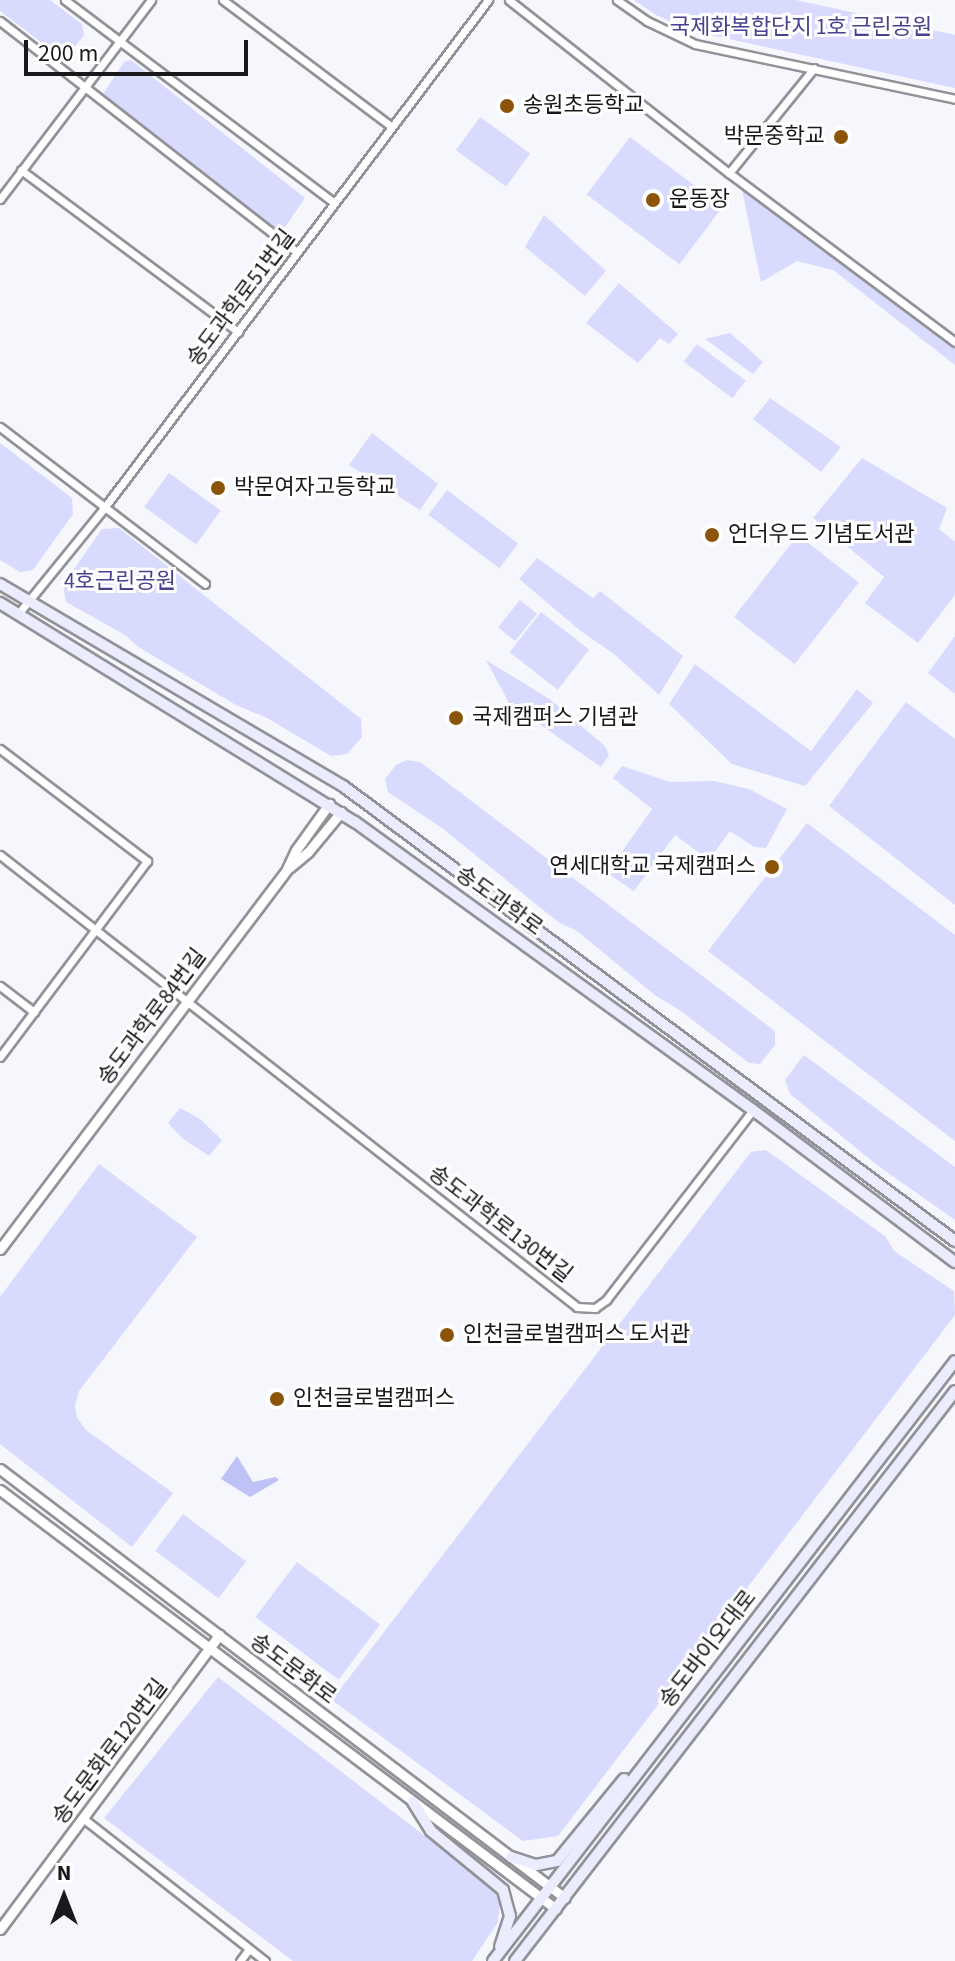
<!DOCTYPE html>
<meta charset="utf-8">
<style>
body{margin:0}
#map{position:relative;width:955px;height:1961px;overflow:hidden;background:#f6f7fd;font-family:"Source Sans 3","Noto Sans KR",sans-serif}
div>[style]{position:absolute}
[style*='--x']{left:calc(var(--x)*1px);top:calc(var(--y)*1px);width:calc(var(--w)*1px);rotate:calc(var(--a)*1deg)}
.green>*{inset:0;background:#d8dafe;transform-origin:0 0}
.water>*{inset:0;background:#bfc2f7}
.roads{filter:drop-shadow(2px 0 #929298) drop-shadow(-2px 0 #929298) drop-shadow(0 2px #929298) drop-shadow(0 -2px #929298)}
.minor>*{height:7px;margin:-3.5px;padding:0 3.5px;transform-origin:3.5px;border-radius:3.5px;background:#fff}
.tertiary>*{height:9px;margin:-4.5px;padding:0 4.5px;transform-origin:4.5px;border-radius:4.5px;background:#fff}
.secondary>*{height:10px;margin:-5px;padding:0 5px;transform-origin:5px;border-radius:5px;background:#ebecfe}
.dots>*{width:22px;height:22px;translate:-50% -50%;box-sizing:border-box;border:4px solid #fff;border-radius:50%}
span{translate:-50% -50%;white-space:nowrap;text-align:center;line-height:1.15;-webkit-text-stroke:6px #fff;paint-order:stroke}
.park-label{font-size:22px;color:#474290}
.poi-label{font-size:22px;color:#19191b}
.left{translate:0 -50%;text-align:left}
.right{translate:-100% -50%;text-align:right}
.street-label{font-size:22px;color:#19191b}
.north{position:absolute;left:24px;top:1857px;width:80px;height:80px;-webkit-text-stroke:6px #fff;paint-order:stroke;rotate:0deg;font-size:22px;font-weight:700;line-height:32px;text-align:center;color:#19191b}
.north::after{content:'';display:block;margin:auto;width:28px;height:36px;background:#19191b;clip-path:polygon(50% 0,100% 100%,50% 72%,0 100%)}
.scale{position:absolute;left:24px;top:40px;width:224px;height:36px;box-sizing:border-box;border:4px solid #19191b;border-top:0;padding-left:10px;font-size:24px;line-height:28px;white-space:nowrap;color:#19191b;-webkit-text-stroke:6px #fff;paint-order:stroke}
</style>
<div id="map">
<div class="green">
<div style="clip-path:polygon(0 0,50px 0,82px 24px,84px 35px,70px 53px,59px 56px,0 11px)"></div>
<div style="clip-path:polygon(634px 0,796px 0,955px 35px,955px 88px,692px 31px,656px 15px)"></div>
<div style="clip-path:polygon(131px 60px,305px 198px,281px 233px,103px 94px,124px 62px)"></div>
<div style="left:480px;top:117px;width:62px;height:41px;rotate:36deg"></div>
<div style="left:630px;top:137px;width:116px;height:72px;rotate:37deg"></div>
<div style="clip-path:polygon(742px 190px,955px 348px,955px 365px,833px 270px,797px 261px,761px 282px)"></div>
<div style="clip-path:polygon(544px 215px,606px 271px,585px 296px,525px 247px)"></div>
<div style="clip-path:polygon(619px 283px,678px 334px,669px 344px,660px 338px,638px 363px,586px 323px)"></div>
<div style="clip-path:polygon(730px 333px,763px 362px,753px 374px,705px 339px)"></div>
<div style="left:697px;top:344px;width:61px;height:22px;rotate:37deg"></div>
<div style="clip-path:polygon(770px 398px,841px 447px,821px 472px,753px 419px)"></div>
<div style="clip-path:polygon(372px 433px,438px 484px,420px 510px,349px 465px)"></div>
<div style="clip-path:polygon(0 443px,72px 498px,73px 514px,33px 570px,20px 572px,0 560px)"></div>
<div style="clip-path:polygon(862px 458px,947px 508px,939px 529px,955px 542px,955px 595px,918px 643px,865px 603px,884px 577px,813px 518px)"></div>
<div style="left:169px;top:473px;width:64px;height:42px;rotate:36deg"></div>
<div style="left:447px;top:490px;width:89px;height:31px;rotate:37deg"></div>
<div style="clip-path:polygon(119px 528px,361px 719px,362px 737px,347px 754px,331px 756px,267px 718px,236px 705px,137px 646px,125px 635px,66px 602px,63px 585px,102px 529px)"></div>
<div style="left:798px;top:535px;width:77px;height:104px;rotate:38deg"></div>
<div style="clip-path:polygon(537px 558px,593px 598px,600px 591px,683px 656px,659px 695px,614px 654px,582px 632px,519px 579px)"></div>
<div style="left:520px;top:600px;width:22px;height:35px;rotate:39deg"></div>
<div style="left:541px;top:612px;width:61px;height:51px;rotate:38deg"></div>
<div style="clip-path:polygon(955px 636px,955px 694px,928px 673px)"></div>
<div style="clip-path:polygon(486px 660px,551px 700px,605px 746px,609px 755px,601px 767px,509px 703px)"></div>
<div style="clip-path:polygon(695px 664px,811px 751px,857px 689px,873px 703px,805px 786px,732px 764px,669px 704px)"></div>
<div style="clip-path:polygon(906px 702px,955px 739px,955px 905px,829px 806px)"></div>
<div style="clip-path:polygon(407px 760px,420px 762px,775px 1031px,775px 1045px,760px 1064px,749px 1063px,678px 1009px,656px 996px,577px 931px,558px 922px,442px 828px,388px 792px,385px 779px,396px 765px)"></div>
<div style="clip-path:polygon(622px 766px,670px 782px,714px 781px,749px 789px,787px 809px,766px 848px,754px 847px,730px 831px,709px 860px,675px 835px,634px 891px,607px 873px,652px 809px,613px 778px)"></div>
<div style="clip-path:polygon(807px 823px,955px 935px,955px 1141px,708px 951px)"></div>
<div style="clip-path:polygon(804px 1055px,955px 1167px,955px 1220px,877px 1165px,790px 1094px,785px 1080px)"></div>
<div style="clip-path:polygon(180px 1108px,200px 1119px,222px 1140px,209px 1156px,182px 1138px,168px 1123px)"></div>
<div style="clip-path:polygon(766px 1150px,886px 1237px,894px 1251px,954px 1291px,955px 1315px,558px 1836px,523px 1841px,332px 1700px,751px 1152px)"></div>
<div style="clip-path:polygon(99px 1164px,197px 1237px,79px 1391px,75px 1405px,77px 1418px,86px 1430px,173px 1493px,132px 1547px,0 1444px,0 1297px)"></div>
<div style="left:183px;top:1514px;width:79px;height:46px;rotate:37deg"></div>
<div style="left:297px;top:1562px;width:104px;height:69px;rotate:37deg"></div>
<div style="clip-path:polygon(218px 1677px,494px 1889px,500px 1902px,498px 1922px,472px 1961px,293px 1961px,104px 1818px)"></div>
</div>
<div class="water">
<div style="clip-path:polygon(237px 1456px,253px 1482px,276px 1477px,279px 1480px,250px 1497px,221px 1479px)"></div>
</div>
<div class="roads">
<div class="minor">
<div style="--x:65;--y:0;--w:337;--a:37"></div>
<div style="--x:223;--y:0;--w:211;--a:36.9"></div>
<div style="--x:509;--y:0;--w:280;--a:38.2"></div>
<div style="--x:729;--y:173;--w:282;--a:36.8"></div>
<div style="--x:617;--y:0;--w:37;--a:35"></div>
<div style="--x:647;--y:21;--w:53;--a:25.6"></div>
<div style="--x:695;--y:44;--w:266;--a:11.9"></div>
<div style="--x:0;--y:21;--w:376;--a:37.9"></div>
<div style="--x:21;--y:170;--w:271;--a:36.7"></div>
<div style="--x:729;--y:173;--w:135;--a:-51"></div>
<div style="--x:0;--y:199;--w:250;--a:-52.8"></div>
<div style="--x:0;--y:427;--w:258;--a:37.4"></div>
<div style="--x:18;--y:614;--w:136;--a:-50.9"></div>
<div style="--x:104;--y:508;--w:637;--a:-52.91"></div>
<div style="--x:0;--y:749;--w:185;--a:37.3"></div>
<div style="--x:147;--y:861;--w:245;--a:126.9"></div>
<div style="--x:0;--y:855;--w:733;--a:38.07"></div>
<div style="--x:577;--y:1307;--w:18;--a:3"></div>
<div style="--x:595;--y:1308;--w:14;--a:-36"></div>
<div style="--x:606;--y:1300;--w:240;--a:-52.3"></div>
<div style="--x:0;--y:986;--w:43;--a:37.4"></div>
<div style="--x:84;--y:1819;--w:230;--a:38.1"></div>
<div style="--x:240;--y:1961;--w:15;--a:-53"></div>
</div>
<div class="tertiary">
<div style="--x:290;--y:867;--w:23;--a:-40"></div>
<div style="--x:308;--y:852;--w:52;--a:-50.5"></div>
<div style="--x:0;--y:1249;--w:476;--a:-52.9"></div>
<div style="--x:287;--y:869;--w:21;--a:-65"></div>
<div style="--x:296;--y:850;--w:57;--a:-54.3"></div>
<div style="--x:0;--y:1469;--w:709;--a:37.21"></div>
<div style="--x:0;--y:1490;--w:696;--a:37"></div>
<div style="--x:0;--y:1929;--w:367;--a:-53.3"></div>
</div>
<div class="secondary">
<div style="--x:0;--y:584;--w:398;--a:30.5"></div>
<div style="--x:343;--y:786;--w:763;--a:36.63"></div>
<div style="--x:0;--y:603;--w:417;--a:31.7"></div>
<div style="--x:355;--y:822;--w:491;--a:35.9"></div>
<div style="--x:753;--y:1110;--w:253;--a:37"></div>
<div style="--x:413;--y:1802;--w:34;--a:58"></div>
<div style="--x:431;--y:1831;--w:93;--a:39.3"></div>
<div style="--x:503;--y:1890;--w:27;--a:75"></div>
<div style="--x:510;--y:1916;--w:32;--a:108"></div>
<div style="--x:511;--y:1857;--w:26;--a:18"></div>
<div style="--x:536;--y:1865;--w:21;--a:-11"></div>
<div style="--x:557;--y:1861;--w:106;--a:-50.7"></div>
<div style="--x:493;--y:1961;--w:757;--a:-52.4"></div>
<div style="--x:515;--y:1961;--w:720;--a:-52.33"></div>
</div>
</div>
<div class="dots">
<div style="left:507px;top:106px;background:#8b5408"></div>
<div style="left:841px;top:137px;background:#8b5408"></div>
<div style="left:653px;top:200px;background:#8b5408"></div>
<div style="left:218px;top:488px;background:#8b5408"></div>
<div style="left:712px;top:535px;background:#8b5408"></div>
<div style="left:456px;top:718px;background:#8b5408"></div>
<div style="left:772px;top:867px;background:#8b5408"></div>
<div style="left:447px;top:1335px;background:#8b5408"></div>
<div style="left:277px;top:1399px;background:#8b5408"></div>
</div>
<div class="park-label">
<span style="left:801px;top:28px">국제화복합단지 1호 근린공원</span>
<span style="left:120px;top:582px">4호근린공원</span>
</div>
<div class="poi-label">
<span class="left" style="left:523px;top:106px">송원초등학교</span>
<span class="right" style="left:825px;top:137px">박문중학교</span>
<span class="left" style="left:669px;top:200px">운동장</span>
<span class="left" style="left:234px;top:488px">박문여자고등학교</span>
<span class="left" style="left:728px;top:535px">언더우드 기념도서관</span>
<span class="left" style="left:472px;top:718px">국제캠퍼스 기념관</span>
<span class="right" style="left:756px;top:867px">연세대학교 국제캠퍼스</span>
<span class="left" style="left:463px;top:1335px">인천글로벌캠퍼스 도서관</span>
<span class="left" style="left:293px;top:1399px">인천글로벌캠퍼스</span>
</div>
<div class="street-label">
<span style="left:241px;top:298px;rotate:-53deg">송도과학로51번길</span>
<span style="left:499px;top:901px;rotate:36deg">송도과학로</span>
<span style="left:152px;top:1017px;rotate:-53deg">송도과학로84번길</span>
<span style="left:500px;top:1224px;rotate:38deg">송도과학로130번길</span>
<span style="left:708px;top:1649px;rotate:-52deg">송도바이오대로</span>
<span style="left:293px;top:1669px;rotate:37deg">송도문화로</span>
<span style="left:110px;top:1752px;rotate:-53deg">송도문화로120번길</span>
</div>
<div class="north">N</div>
<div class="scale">200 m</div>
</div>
